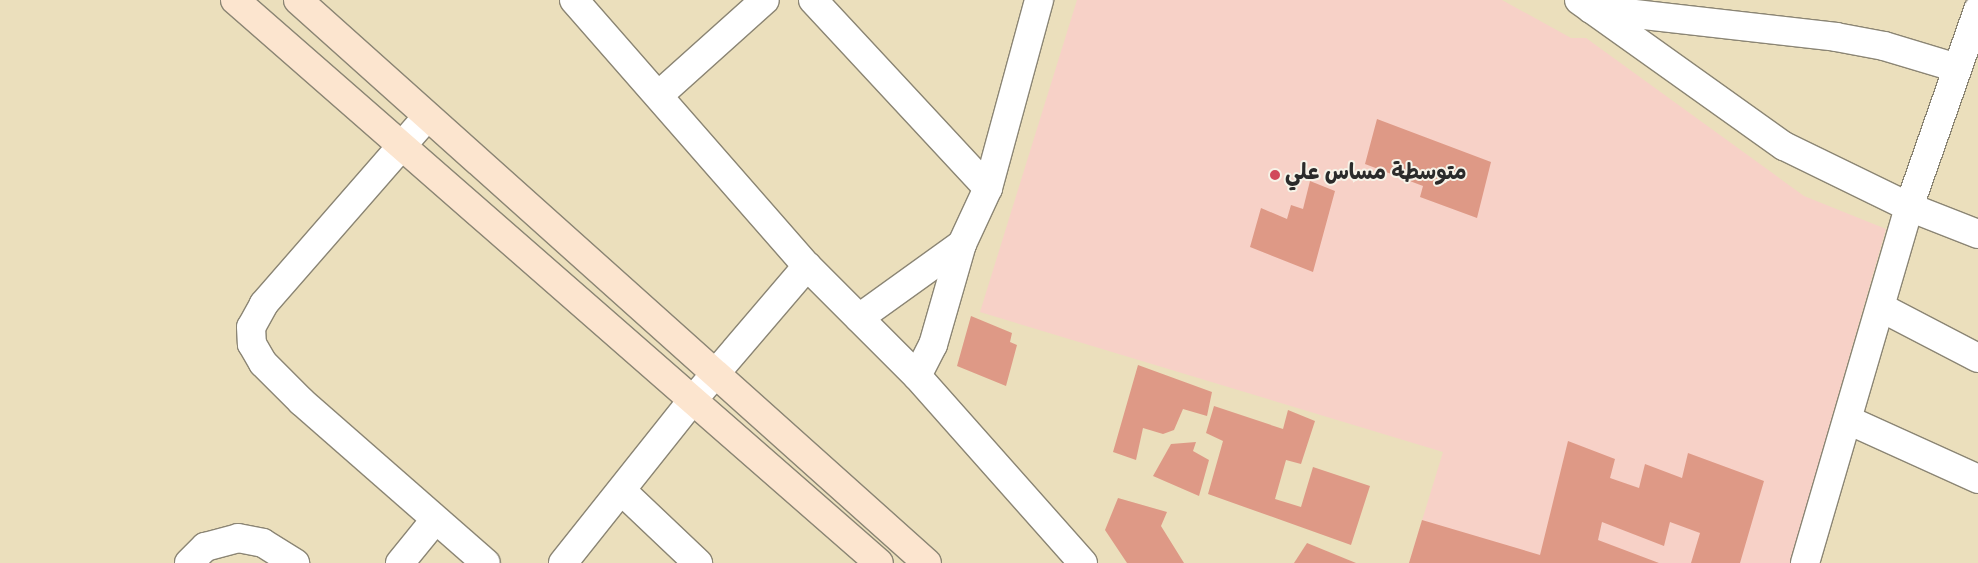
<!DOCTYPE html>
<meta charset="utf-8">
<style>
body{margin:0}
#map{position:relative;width:1978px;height:563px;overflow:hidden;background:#ebdfbc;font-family:"Indie Flower","Playpen Sans Arabic",sans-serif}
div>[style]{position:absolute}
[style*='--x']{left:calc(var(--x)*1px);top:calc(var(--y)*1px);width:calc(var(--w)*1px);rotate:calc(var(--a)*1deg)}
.built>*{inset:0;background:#f7d1c7}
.building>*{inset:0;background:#de9986}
.roads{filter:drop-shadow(1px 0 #8b8574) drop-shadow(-1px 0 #8b8574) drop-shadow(0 1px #8b8574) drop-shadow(0 -1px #8b8574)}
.street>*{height:28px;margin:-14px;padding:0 14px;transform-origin:14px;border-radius:14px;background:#fff}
.secondary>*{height:28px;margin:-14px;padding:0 14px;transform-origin:14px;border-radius:14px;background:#fce5cf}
.dots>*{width:14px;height:14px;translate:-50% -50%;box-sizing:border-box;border:2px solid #f7f3e8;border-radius:50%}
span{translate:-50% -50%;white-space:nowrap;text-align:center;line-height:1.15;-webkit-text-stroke:4px #f7f3e8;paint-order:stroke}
.poi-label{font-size:22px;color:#2b2b2b;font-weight:700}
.left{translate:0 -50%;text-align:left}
</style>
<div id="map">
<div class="built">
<div style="clip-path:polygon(1077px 0,1502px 0,1571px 38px,1586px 38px,1804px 196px,1886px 229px,1790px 563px,1409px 563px,1443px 452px,980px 312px)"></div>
</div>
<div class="building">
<div style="clip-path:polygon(1377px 119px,1491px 162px,1477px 218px,1420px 197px,1423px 186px,1365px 164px)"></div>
<div style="clip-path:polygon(1310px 181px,1335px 191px,1313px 272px,1250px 247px,1261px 208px,1287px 219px,1291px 205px,1303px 209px)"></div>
<div style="clip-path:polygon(971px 316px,1012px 333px,1010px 342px,1017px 345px,1006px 386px,957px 366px)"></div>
<div style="clip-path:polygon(1138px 365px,1212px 392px,1207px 416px,1183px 409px,1174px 430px,1163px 434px,1143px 428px,1136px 460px,1113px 452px)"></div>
<div style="clip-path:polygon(1214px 406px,1283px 429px,1288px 410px,1315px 421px,1301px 464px,1286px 460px,1275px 499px,1301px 507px,1313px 467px,1370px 486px,1351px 545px,1208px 494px,1223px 441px,1206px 433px)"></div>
<div style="clip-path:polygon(1568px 441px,1615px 459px,1610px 478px,1639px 488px,1645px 464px,1682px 478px,1688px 453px,1764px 481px,1740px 563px,1691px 563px,1700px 533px,1670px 522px,1664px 546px,1602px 522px,1598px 540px,1659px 563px,1409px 563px,1422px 520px,1540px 555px)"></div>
<div style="clip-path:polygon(1196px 442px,1193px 451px,1209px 460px,1199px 496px,1153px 476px,1171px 444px)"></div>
<div style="clip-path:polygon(1118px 498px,1167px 512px,1161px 526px,1184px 563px,1127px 563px,1105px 530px)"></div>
<div style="clip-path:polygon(1307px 543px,1356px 563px,1294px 563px)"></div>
</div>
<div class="roads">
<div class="street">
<div style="--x:574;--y:0;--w:354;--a:48.8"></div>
<div style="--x:807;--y:266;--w:156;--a:45"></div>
<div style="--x:917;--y:376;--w:250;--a:48.4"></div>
<div style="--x:813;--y:0;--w:257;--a:47.1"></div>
<div style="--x:1579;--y:0;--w:252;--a:35.5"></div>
<div style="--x:1784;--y:146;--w:139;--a:26"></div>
<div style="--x:1909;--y:207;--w:74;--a:21.4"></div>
<div style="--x:1591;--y:9;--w:247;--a:6.5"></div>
<div style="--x:1836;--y:37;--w:49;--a:10.6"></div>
<div style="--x:1884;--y:46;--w:76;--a:16.8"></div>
<div style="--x:659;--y:95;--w:142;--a:-41.9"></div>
<div style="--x:426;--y:118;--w:247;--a:131.1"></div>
<div style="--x:264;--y:304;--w:26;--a:119"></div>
<div style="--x:251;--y:327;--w:17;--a:87"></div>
<div style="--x:252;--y:344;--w:22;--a:60"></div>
<div style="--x:263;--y:363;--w:55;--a:45"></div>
<div style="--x:302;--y:402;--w:244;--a:41.2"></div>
<div style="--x:1882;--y:308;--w:108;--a:27.5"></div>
<div style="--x:859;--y:318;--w:127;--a:-35.7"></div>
<div style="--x:917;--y:376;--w:35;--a:-63"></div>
<div style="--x:933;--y:345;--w:105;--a:-74"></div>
<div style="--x:962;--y:244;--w:62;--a:-65.1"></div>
<div style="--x:988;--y:188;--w:195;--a:-74.8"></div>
<div style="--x:1848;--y:420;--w:143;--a:24.4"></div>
<div style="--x:622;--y:491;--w:105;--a:43.5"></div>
<div style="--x:189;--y:563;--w:23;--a:-45"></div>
<div style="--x:205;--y:547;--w:34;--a:-15"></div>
<div style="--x:238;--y:538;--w:25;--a:11"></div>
<div style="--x:263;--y:543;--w:38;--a:32"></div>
<div style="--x:400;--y:563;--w:55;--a:-50.9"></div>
<div style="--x:563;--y:563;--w:206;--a:-51.5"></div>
<div style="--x:691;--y:402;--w:179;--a:-49.5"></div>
<div style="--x:1805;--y:563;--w:371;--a:-73.7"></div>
<div style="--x:1909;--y:207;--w:209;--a:-70.7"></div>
</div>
<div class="secondary">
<div style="--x:235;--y:0;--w:855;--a:41.16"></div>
<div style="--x:298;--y:0;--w:844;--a:41.83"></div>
</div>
</div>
<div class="dots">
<div style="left:1275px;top:175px;background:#d1495b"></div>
</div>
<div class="poi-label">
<span class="left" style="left:1285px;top:175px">متوسطة مساس علي</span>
</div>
</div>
